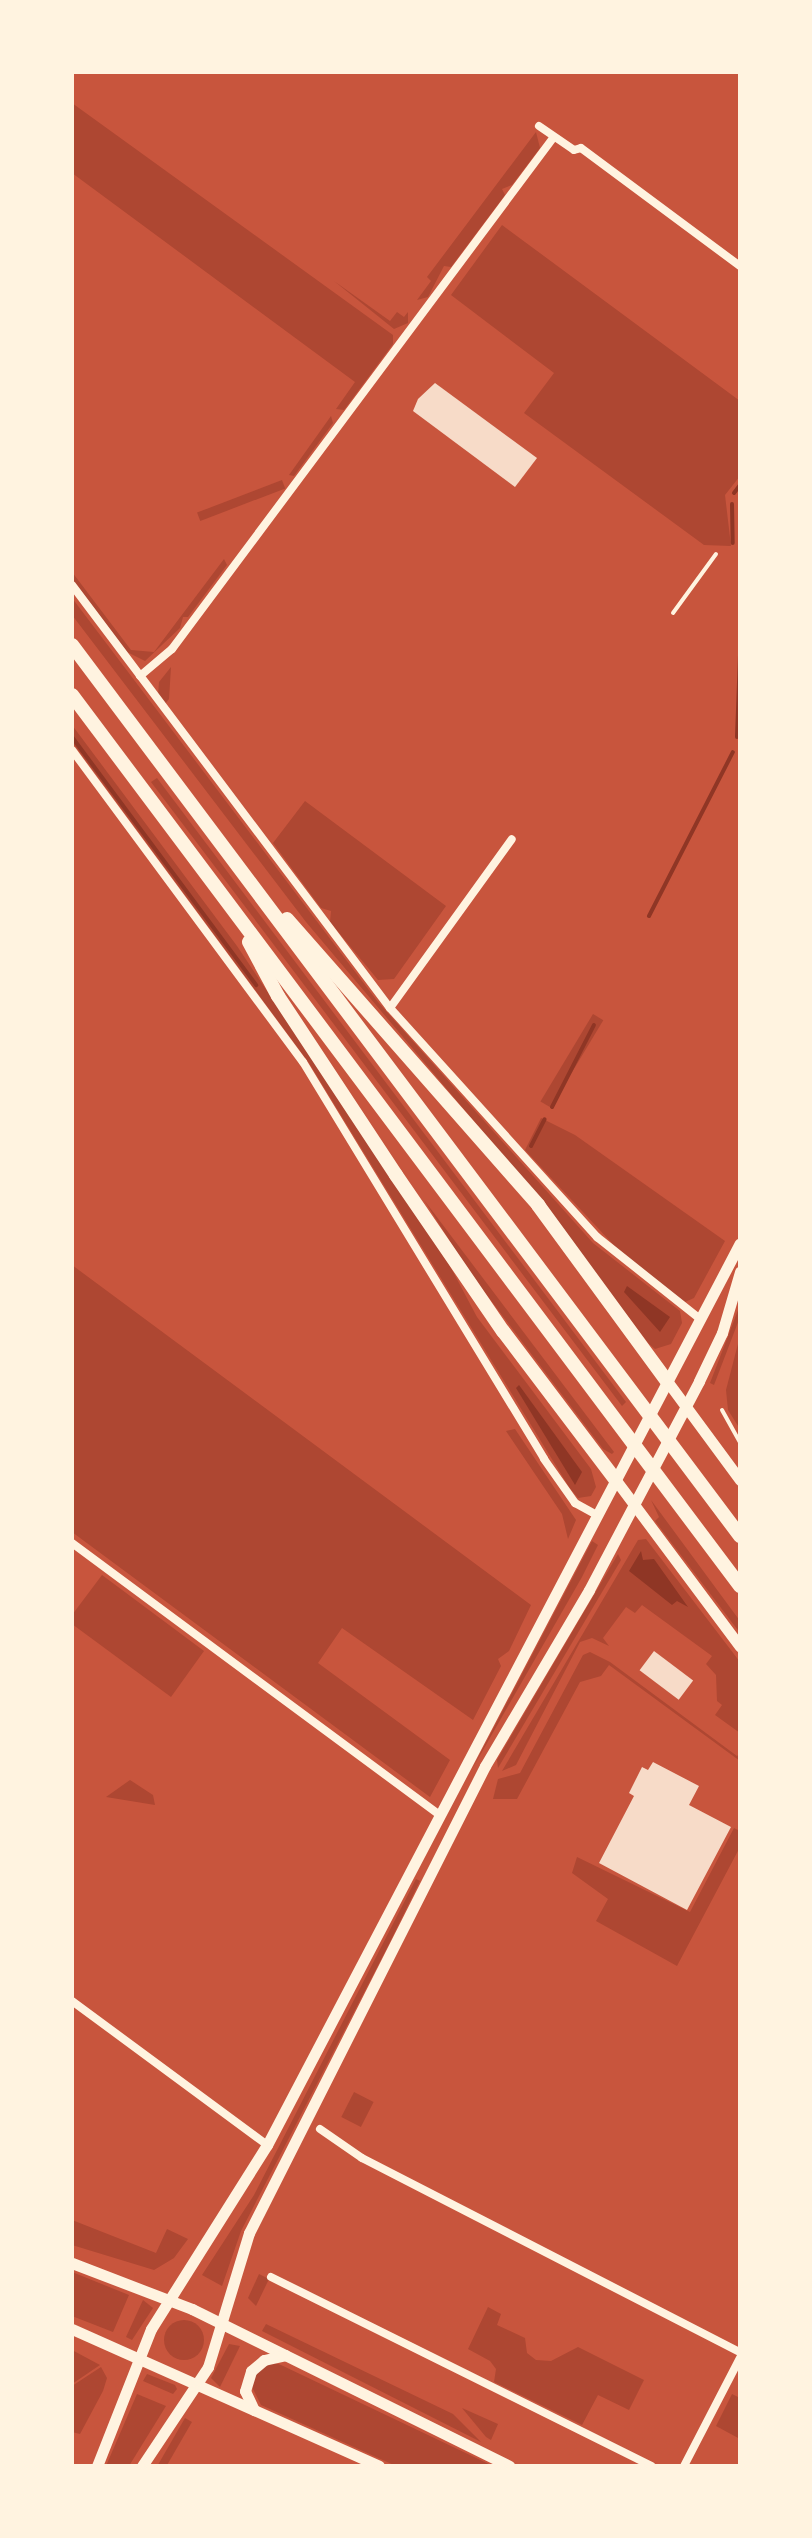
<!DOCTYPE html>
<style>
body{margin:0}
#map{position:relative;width:812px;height:2538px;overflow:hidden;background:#c8553d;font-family:"Asap Condensed",sans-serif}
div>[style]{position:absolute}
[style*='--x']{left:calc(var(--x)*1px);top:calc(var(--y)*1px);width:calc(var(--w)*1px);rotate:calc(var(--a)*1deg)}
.green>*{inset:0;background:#ae4732;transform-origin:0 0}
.round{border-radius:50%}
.water>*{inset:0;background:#8f3625}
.stream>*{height:4px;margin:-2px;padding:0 2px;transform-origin:2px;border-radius:2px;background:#8f3625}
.building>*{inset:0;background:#f7dbc8;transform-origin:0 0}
.service>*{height:4px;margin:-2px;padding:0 2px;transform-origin:2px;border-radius:2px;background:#fff3e0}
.minor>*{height:8px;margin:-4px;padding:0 4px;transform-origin:4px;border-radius:4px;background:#fff3e0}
.secondary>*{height:11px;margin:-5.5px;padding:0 5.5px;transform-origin:5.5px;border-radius:5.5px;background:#fff3e0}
.motorway>*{height:14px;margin:-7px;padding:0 7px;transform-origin:7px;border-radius:7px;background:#fff3e0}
span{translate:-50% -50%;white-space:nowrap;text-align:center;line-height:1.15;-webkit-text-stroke:7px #fff3e0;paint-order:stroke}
.frame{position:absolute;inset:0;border:74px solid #fff3e0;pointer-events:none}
</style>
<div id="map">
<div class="green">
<div style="clip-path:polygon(72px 103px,393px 335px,393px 344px,344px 410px,336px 409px,355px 382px,72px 173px)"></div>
<div style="clip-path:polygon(536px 132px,540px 148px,512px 185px,502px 189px,505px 195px,451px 267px,444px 266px,428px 297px,417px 300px,431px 281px,427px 277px)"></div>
<div style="clip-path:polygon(502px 225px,740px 401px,740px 476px,725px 495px,731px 546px,704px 545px,524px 413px,554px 373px,451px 295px)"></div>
<div style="clip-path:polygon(334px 281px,390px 321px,397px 312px,404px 317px,408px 312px,408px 323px,394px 329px)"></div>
<div style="clip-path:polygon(331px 416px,333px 423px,294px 476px,289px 475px)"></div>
<div style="left:282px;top:480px;width:9px;height:91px;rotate:69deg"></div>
<div style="clip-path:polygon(224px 559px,227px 565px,188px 617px,183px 617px,180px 628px,145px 661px,127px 652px,72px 579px,72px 572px,131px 650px,154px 652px)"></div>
<div style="clip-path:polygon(72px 598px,378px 1002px,593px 1243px,680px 1311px,682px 1323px,671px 1344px,655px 1349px,649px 1344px,526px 1183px,306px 922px,72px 615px)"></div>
<div style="clip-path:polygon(171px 667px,169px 699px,165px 704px,158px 696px,159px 682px)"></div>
<div style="clip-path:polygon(72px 725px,237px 946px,450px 1266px,477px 1317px,591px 1469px,596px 1487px,591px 1496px,578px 1498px,569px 1487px,309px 1063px,72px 742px)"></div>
<div style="clip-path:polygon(157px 778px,626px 1402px,622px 1406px,151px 782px)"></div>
<div style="clip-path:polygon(305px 801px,446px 906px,394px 979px,378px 980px,330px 922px,331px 911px,321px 908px,273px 843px)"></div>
<div style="left:593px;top:1014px;width:12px;height:102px;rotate:31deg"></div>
<div style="clip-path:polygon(541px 1118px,575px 1135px,725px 1241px,694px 1298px,685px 1302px,623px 1255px,525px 1150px)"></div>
<div style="clip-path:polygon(424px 1200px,614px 1452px,612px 1454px,603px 1449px,468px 1270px)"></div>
<div style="clip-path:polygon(72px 1265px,531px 1605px,509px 1651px,498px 1659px,501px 1666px,473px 1720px,342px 1628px,318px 1663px,450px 1760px,430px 1797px,72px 1532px)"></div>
<div style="clip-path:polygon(740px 1305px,740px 1317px,714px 1385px,710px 1383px)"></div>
<div style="clip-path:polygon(740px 1336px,740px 1429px,728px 1410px,726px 1390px)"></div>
<div style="clip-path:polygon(515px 1429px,576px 1520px,568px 1539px,562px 1514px,506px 1431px)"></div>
<div style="clip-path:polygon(651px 1500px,740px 1621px,740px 1633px,655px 1521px,659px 1517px)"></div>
<div style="clip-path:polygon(646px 1539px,740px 1662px,740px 1733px,715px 1715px,722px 1705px,717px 1701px,716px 1675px,706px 1664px,712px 1656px,642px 1605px,635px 1613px,626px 1607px,603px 1638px,609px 1646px,592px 1638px,580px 1642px,516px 1765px,502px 1771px,638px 1540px)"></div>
<div style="clip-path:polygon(592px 1541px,598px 1545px,582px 1577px,471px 1771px)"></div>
<div style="clip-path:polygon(618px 1554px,621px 1560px,498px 1768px,497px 1760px)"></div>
<div style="clip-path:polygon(102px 1575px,204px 1651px,171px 1697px,72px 1624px,72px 1615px)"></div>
<div style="clip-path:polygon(590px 1652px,610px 1662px,737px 1756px,740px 1753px,740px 1761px,609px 1665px,601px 1676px,580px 1682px,517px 1799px,493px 1799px,498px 1779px,520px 1773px,583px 1655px)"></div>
<div style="clip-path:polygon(130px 1780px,153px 1795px,155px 1805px,106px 1797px)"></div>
<div style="clip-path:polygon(734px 1828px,740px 1831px,740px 1847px,677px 1966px,596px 1921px,608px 1899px,572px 1873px,577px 1857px,690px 1912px)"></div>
<div style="clip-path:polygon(416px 1879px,420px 1881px,388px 1946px,241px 2231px,222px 2286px,202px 2275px,254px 2195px)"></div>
<div style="left:354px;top:2092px;width:22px;height:28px;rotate:27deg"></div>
<div style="clip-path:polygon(72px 2220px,156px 2253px,167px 2229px,188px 2239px,174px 2258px,154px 2270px,72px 2245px)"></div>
<div style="clip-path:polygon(72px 2272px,129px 2295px,113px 2332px,72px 2316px)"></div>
<div style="clip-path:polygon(259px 2274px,269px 2279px,256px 2306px,248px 2298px)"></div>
<div style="clip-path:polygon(143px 2300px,153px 2308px,132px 2340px,126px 2337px)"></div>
<div style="clip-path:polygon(488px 2307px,501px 2314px,497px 2325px,525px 2338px,527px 2353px,536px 2360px,551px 2361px,578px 2347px,644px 2380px,629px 2410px,598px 2395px,582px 2425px,494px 2382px,496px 2369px,490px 2361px,468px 2349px)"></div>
<div class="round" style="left:164px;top:2320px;width:40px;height:40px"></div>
<div style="clip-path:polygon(266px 2324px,453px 2414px,481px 2442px,262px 2331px)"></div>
<div style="clip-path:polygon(229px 2344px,240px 2346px,220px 2387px,211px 2378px)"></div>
<div style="clip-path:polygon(72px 2350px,100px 2365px,72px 2384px)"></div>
<div style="clip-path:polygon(272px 2362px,281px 2365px,493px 2466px,396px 2466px,261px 2405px,251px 2385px,258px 2371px)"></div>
<div style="clip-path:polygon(101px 2367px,107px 2378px,103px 2391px,80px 2434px,72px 2432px,72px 2386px)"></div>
<div style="clip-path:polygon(147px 2374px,175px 2385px,177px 2389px,173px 2394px,143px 2381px)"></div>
<div style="clip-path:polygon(137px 2394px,166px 2406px,129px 2466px,106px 2466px)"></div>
<div style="clip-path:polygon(732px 2394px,740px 2398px,740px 2439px,716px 2426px)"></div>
<div style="clip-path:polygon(462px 2408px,498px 2424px,491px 2440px,486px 2437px)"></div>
<div style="left:185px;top:2418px;width:8px;height:56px;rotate:30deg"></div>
</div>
<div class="water">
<div style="clip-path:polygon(627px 1286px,670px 1317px,660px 1332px,624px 1292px)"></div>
<div style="clip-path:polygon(519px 1385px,582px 1472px,575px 1485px,516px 1388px)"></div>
<div style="clip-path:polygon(641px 1551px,643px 1560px,654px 1559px,688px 1607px,677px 1601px,672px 1605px,629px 1571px)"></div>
</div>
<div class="stream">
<div style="--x:734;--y:493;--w:10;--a:-53"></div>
<div style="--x:732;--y:504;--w:39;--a:89"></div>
<div style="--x:72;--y:737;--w:309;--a:53.4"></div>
<div style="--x:737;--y:737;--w:82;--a:-87.9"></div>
<div style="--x:649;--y:916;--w:184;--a:-62.9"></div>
<div style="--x:552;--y:1107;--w:92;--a:-62.9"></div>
<div style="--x:531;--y:1146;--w:30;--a:-63"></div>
</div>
<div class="building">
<div style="clip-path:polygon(435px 383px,537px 458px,515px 487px,413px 411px,418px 399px)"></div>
<div style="left:654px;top:1651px;width:49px;height:24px;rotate:37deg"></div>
<div style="clip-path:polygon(653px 1762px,699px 1786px,689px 1805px,731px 1827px,687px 1910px,599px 1863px,634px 1796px,629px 1793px,642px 1767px,648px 1770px)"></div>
</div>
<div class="service">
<div style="--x:673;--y:613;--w:73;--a:-53.9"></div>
<div style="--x:722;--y:1410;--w:37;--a:61"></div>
</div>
<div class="minor">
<div style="--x:539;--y:126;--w:42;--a:34.4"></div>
<div style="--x:574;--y:150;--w:7;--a:-16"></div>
<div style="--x:581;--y:148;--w:198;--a:36.6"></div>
<div style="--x:72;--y:585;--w:529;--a:53.07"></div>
<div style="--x:390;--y:1008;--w:309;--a:47.9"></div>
<div style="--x:597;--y:1237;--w:132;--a:38.5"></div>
<div style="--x:140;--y:676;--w:42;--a:-40.2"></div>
<div style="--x:172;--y:649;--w:637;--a:-53.29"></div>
<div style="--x:72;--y:750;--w:388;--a:53.5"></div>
<div style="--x:303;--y:1062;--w:464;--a:58.7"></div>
<div style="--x:544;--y:1459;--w:54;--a:54.8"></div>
<div style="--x:575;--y:1503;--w:25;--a:29"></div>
<div style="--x:390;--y:1008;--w:208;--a:-54.2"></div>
<div style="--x:72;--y:1543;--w:457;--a:36.5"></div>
<div style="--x:72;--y:2001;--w:242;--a:36.4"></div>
<div style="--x:320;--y:2129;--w:51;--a:34.6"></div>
<div style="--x:362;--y:2158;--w:425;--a:27.2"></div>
<div style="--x:271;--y:2277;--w:425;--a:26.4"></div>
<div style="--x:684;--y:2466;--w:122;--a:-62.6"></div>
</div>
<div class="secondary">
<div style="--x:667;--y:1381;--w:123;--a:53.6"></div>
<div style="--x:615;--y:1479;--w:209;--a:53.3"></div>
<div style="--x:72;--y:2263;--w:129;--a:21"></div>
<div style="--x:192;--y:2309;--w:354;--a:26.3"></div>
<div style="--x:72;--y:2329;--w:336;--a:24"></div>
<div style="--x:254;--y:2410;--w:21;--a:-115"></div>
<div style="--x:245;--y:2391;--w:21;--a:-73"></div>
<div style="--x:251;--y:2371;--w:17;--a:-40"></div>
<div style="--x:264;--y:2360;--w:22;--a:-13"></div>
<div style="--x:97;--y:2466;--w:147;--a:-68.5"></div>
<div style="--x:151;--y:2329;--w:218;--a:-57.8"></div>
<div style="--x:267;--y:2145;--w:1018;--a:-62.33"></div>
<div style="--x:142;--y:2466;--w:119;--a:-56.3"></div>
<div style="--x:208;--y:2367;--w:140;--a:-73"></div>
<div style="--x:249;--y:2233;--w:523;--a:-63.19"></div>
<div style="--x:485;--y:1766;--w:204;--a:-59.4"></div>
<div style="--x:589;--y:1590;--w:236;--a:-62.2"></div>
<div style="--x:699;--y:1381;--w:53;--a:-64.4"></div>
<div style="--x:722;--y:1333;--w:64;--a:-73.6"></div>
</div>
<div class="motorway">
<div style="--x:72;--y:645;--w:1114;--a:53.14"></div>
<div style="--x:72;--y:695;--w:1114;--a:53.14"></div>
<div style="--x:287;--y:919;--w:381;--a:48.7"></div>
<div style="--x:538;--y:1205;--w:218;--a:53.8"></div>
<div style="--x:249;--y:942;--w:61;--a:61.8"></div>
<div style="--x:278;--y:996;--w:214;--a:56.6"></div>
<div style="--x:396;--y:1175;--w:189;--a:55.6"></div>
<div style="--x:503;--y:1331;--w:186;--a:52.9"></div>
</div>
<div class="frame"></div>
</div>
